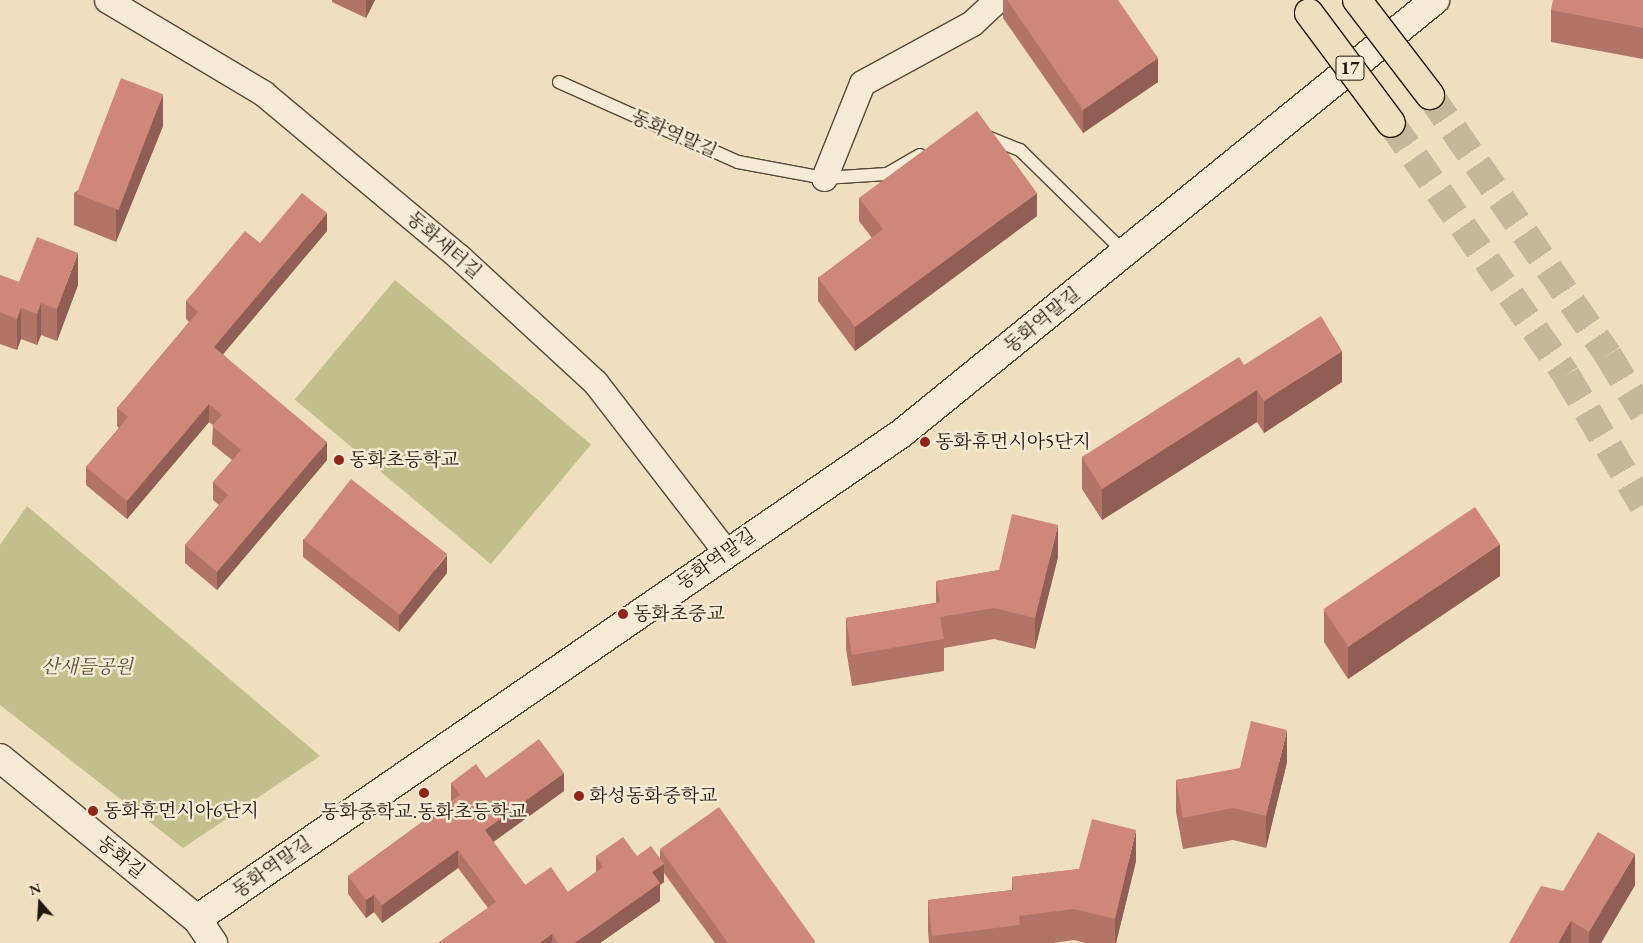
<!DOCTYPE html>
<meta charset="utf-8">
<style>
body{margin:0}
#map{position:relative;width:1643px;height:943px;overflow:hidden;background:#efdfbf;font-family:"EB Garamond","Noto Serif KR",serif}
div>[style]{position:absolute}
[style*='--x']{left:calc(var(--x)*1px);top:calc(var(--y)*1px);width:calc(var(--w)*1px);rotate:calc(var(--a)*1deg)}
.green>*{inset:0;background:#c1c08c;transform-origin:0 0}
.highway-tunnel>*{height:28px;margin-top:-14px;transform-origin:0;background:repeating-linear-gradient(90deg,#c6b79b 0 28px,transparent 0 42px)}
.roads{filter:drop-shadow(1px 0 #544838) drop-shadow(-1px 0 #544838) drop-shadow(0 1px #544838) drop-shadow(0 -1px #544838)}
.lane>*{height:12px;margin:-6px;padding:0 6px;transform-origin:6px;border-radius:6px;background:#f5ead5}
.street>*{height:25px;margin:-12.5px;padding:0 12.5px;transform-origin:12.5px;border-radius:12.5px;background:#f5ead5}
.secondary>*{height:28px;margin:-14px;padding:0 14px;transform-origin:14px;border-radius:14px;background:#f5ead5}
.bridges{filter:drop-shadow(1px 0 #21160b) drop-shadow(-1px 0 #21160b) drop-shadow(0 1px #21160b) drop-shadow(0 -1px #21160b)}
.highway-bridge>*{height:28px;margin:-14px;padding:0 14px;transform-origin:14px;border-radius:14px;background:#efdfbf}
.wall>*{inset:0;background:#b17467}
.shaded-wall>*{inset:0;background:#905e54}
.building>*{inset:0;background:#ce8778;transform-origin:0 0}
.dots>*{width:14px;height:14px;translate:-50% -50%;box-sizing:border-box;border:2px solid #f5ead5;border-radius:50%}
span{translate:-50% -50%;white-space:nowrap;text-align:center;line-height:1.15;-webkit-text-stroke:5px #f5ead5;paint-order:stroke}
.shield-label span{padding:1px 4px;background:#f5ead5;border:1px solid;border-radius:4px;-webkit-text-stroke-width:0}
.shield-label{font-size:18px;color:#21160b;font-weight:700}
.street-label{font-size:19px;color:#21160b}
.poi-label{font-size:19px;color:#21160b}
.left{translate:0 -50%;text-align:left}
.park-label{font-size:19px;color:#595238;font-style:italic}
.north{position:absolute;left:15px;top:878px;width:50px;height:50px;-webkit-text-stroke:4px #f5ead5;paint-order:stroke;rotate:341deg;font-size:14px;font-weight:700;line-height:20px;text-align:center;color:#21160b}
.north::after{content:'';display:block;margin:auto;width:18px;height:22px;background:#21160b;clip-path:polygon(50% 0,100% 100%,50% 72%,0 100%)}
</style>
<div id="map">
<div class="green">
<div style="left:395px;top:280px;width:256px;height:156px;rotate:40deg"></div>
<div style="clip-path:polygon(27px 506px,320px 756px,183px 848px,0 705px,0 545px)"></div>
</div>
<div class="highway-tunnel">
<div style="--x:1430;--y:95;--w:315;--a:55.6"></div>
<div style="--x:1608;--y:355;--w:68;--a:58.9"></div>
<div style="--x:1391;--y:123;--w:307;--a:55.2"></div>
<div style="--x:1566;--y:375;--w:151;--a:59.4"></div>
</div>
<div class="roads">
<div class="lane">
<div style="--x:559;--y:82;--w:196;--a:24.1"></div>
<div style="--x:738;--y:162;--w:87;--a:10.5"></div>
<div style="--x:824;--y:178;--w:63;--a:-3.6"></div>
<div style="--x:887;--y:174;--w:38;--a:-30"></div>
<div style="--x:985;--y:136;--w:38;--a:22"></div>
<div style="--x:1020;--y:150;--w:147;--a:44.4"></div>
</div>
<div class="street">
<div style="--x:107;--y:0;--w:182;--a:30.8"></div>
<div style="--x:263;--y:93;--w:256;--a:39.9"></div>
<div style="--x:459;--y:257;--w:185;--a:42.6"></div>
<div style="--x:595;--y:382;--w:215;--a:52.4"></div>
<div style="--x:824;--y:178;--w:102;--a:-68.2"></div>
<div style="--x:862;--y:83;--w:125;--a:-28.6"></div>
<div style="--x:972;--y:23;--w:34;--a:-43"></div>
</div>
<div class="secondary">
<div style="--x:0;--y:758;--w:254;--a:39.3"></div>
<div style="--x:197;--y:919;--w:29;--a:56"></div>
<div style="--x:197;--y:919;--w:856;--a:-34.58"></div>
<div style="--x:902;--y:433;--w:687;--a:-39.09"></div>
</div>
</div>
<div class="bridges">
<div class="highway-bridge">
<div style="--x:1357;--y:0;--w:120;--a:52.5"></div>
<div style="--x:1309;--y:13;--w:137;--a:53.3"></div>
</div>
</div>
<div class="wall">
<div style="clip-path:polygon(332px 0,375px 0,366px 18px,332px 2px)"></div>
<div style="clip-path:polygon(1003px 0,1118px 0,1158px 82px,1083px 133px,1003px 18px)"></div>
<div style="clip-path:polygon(1643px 0,1643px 59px,1551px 42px,1551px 10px)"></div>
<div style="clip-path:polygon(163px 126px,116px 242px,74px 225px,74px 193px)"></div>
<div style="clip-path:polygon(859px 198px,1037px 216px,855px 351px,818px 301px,818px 278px,872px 238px,859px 221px)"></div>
<div style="clip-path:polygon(327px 231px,223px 354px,327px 460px,217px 590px,185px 563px,185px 545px,219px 505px,213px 500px,213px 482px,232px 460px,212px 444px,213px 425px,209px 422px,127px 519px,86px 485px,86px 467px,119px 428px,117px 426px,117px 408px,189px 322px,186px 319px,186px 301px,260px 243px)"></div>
<div style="clip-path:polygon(0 275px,19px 282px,78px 285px,57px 341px,41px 335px,37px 345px,21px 339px,17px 350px,0 344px)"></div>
<div style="clip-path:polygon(1244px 365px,1342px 382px,1264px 433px,1257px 422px,1102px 520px,1082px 489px,1082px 457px)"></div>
<div style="clip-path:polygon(303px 539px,447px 573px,399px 632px,303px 557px)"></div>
<div style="clip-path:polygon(1058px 557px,1035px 649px,994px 639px,944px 648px,944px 671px,852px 686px,846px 649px,846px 618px,936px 603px,936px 581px,999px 570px)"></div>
<div style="clip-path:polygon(1500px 576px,1348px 679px,1324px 642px,1324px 611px)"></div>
<div style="clip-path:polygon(1287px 762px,1266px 848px,1233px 840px,1183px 849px,1176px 812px,1176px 780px)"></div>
<div style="clip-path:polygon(486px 778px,564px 791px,493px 842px,525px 885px,568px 892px,596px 872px,596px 856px,637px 856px,660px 858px,660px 849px,815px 943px,715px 943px,664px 873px,664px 882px,660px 885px,660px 901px,600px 943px,438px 943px,488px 908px,458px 868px,382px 923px,374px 912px,366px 918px,348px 894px,348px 876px,451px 801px,451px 783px)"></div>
<div style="clip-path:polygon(1136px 861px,1116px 943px,1085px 943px,1074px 940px,1053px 943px,929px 943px,928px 931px,928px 900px,1012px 890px,1012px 877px,1079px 869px)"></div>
<div style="clip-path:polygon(1635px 885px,1601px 943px,1509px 943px,1563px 891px)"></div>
</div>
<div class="shaded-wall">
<div style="clip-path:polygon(366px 0,375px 0,366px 18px)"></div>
<div style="clip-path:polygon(1158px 58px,1158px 82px,1083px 133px,1083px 110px)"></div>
<div style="clip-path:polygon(163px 94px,163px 126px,116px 242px,116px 210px)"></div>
<div style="clip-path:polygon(1037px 193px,1037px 216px,855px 351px,855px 327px)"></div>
<div style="clip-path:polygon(327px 213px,327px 231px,214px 365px,214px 347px)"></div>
<div style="clip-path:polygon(78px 253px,78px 285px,57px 341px,57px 309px)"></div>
<div style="clip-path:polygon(41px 303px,41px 335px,37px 345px,37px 314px)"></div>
<div style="clip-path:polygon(21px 308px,21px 339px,17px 350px,17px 319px)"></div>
<div style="clip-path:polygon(1342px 351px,1342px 382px,1264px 433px,1264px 401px)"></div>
<div style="clip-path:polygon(1257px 390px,1257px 422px,1102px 520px,1102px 489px)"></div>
<div style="clip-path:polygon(209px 404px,209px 422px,127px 519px,127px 501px)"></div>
<div style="clip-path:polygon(327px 442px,327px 460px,217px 590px,217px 572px)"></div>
<div style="clip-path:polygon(1058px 525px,1058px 557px,1035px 649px,1035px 618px)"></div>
<div style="clip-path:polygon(1500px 544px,1500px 576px,1348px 679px,1348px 647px)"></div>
<div style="clip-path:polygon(447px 555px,447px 573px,399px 632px,399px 615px)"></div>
<div style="clip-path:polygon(1287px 730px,1287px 762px,1266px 848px,1266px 816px)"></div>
<div style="clip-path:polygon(564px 773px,564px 791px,485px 848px,485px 830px)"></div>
<div style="clip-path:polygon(1136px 830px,1136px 861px,1116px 943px,1115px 943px,1115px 919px)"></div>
<div style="clip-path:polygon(458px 850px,458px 868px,382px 923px,382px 905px)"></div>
<div style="clip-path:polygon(1635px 854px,1635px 885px,1601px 943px,1589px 943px,1589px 932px)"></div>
<div style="clip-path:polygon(664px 864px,664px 882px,660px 885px,660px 901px,600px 943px,575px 943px,652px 872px)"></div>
<div style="clip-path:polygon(374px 895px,374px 912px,366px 918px,366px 900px)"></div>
<div style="clip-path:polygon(1571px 921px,1571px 943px,1558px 943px)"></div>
<div style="clip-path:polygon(552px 934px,552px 943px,540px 943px)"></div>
</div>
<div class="building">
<div style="clip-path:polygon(1007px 0,1118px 0,1158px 58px,1083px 110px)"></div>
<div style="clip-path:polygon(1553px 0,1643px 0,1643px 28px,1551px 10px)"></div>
<div style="left:121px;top:78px;width:45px;height:124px;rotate:21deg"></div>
<div style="clip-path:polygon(977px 111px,1037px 193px,855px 327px,818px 278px,883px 229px,859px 198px)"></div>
<div style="clip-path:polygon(302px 193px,327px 213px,214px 347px,327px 442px,217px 572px,185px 545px,228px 495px,213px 482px,241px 450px,212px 426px,222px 415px,209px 404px,127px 501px,86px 467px,128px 417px,117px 408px,198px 312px,186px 301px,245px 231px,260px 243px)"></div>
<div style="clip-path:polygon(37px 237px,78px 253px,57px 309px,41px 303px,37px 314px,21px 308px,17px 319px,0 312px,0 275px,19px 282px)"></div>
<div style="clip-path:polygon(1321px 316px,1342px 351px,1264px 401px,1257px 390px,1102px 489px,1082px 457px,1239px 357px,1244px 365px)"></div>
<div style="left:351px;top:479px;width:122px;height:77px;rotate:38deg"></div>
<div style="left:1475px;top:507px;width:45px;height:183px;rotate:56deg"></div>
<div style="clip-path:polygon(1012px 514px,1058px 525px,1035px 618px,994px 608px,940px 617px,944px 639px,852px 655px,846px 618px,940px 602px,936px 581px,999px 570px)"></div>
<div style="clip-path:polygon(1251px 721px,1287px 730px,1266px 816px,1233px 808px,1183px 818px,1176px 780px,1240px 768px)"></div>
<div style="clip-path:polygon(539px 739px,564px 773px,485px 830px,525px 885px,551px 867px,568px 892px,603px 867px,596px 856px,623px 837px,637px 856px,651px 846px,664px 864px,652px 872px,660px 883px,575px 943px,558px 943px,552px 934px,540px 943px,438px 943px,496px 902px,458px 850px,382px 905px,374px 895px,366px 900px,348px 876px,460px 795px,451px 783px,476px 764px,486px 778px)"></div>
<div style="clip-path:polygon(719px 807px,815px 941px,813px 943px,728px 943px,660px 849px)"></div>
<div style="clip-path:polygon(1092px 819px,1136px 830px,1115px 919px,1074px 909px,1019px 916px,1020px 925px,932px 936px,928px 900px,1013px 890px,1012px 877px,1079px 869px)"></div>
<div style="clip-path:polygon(1598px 832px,1635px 854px,1589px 932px,1571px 921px,1558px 943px,1509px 943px,1541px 886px,1563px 891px)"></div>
</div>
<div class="dots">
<div style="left:925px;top:442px;background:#8f2418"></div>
<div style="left:339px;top:460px;background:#8f2418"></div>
<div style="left:623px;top:614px;background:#8f2418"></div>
<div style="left:424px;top:793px;background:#8f2418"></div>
<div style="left:579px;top:796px;background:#8f2418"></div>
<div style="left:93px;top:811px;background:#8f2418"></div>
</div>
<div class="shield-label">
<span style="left:1350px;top:68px">17</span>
</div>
<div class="street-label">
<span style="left:674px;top:134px;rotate:24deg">동화역말길</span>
<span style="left:444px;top:245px;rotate:41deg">동화새터길</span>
<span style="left:1042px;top:320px;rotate:-39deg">동화역말길</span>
<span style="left:716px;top:559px;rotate:-35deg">동화역말길</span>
<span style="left:121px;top:857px;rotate:39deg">동화길</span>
<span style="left:272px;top:867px;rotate:-35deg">동화역말길</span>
</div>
<div class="poi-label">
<span class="left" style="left:935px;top:442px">동화휴먼시아5단지</span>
<span class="left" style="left:349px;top:460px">동화초등학교</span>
<span class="left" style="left:633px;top:614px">동화초중교</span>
<span class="left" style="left:589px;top:796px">화성동화중학교</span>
<span class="left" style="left:103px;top:811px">동화휴먼시아6단지</span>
<span style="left:424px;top:812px">동화중학교.동화초등학교</span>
</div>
<div class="park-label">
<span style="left:87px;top:667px">산새들공원</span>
</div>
<div class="north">N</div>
</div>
